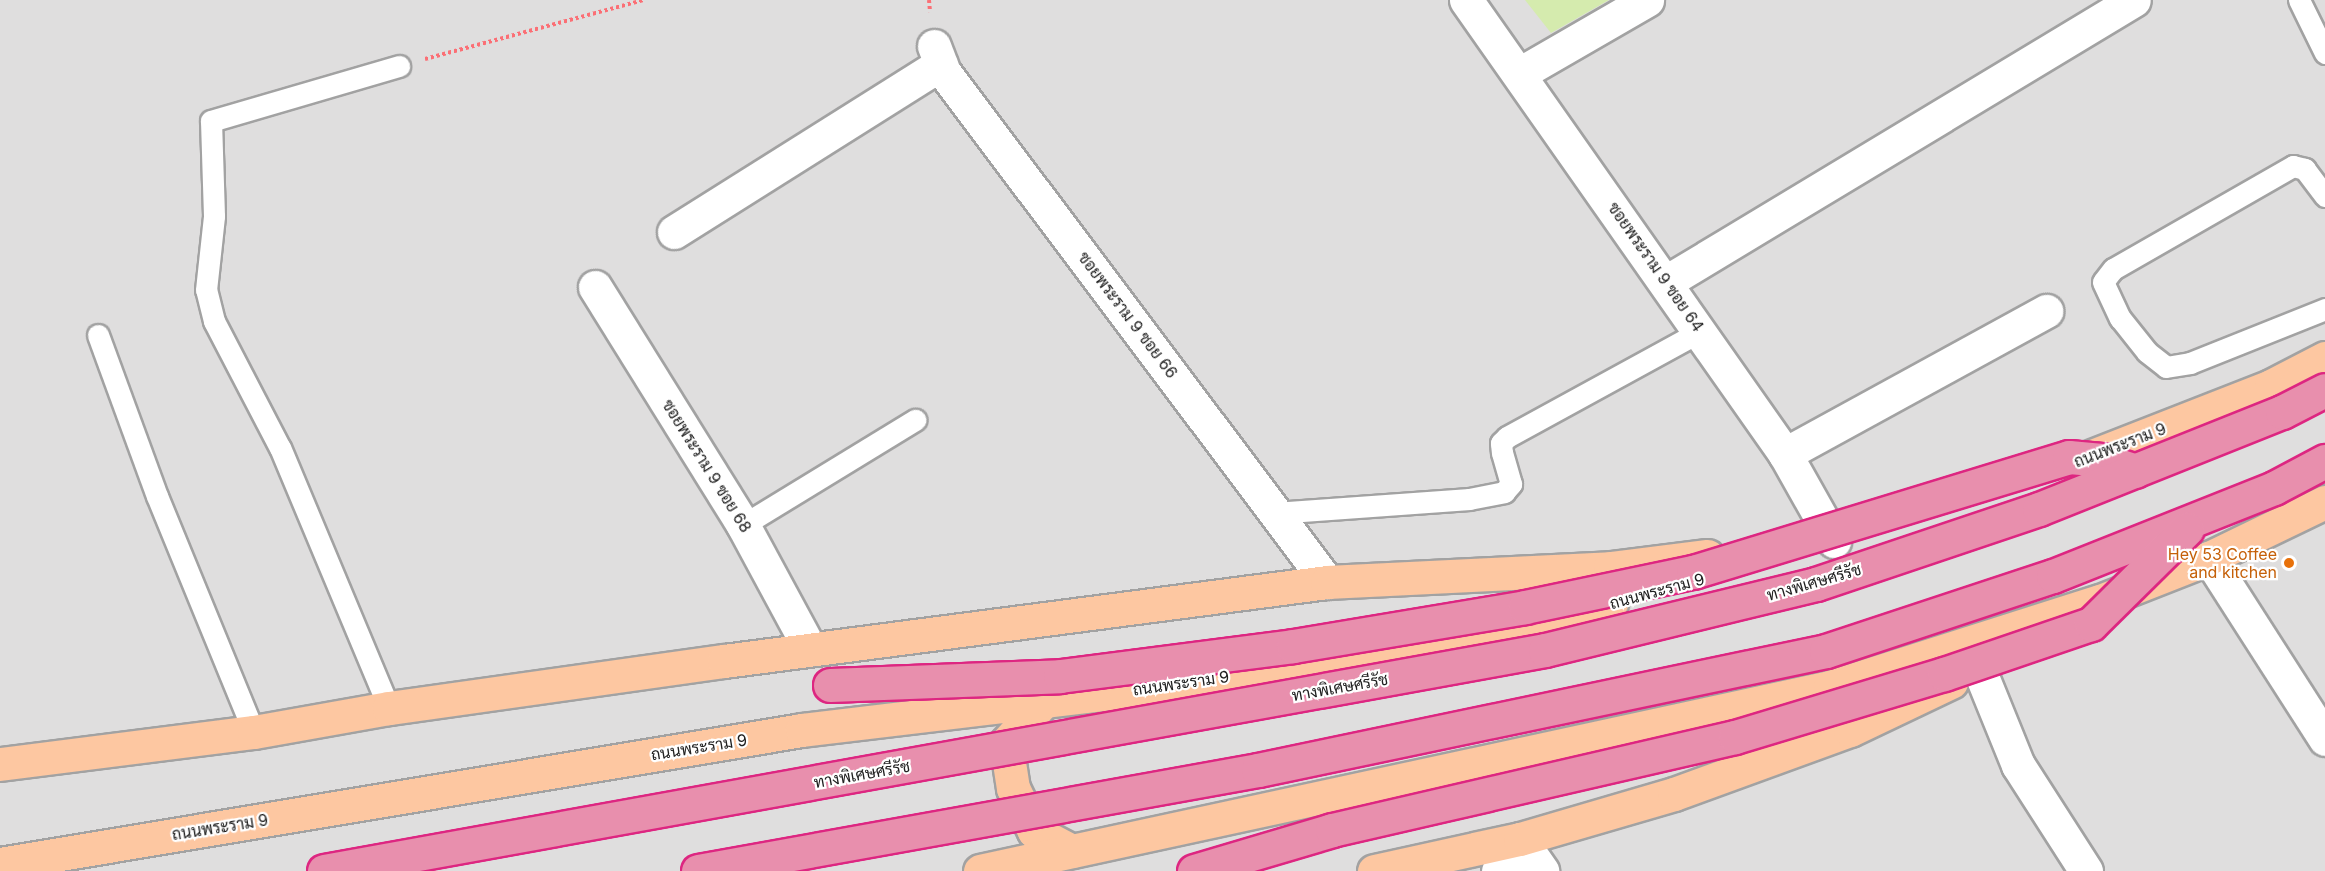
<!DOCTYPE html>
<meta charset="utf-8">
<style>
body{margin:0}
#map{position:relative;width:2325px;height:871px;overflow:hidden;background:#f1ede8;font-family:Inter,Sarabun,sans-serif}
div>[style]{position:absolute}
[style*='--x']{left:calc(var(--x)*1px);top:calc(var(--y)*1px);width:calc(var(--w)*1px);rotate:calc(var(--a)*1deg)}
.residential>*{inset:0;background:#dfdede;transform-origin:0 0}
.grass>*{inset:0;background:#d5ebae}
.path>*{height:4px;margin-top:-2px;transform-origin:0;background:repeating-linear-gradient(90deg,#fb6f75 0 3px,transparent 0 6px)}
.roads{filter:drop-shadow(2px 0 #a2a2a2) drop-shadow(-2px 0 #a2a2a2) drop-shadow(0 2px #a2a2a2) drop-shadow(0 -2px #a2a2a2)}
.service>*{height:21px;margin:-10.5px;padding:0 10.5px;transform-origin:10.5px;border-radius:10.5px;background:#fff}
.minor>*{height:33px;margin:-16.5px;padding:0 16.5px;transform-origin:16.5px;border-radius:16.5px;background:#fff}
.primary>*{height:33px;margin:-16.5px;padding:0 16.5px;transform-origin:16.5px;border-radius:16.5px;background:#fdc7a1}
.bridges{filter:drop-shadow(2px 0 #dd2681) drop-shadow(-2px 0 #dd2681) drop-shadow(0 2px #dd2681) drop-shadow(0 -2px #dd2681)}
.motorway-bridge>*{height:33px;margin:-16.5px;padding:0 16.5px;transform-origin:16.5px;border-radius:16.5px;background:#e88fad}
.dots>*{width:16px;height:16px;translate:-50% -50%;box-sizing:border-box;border:3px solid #fff;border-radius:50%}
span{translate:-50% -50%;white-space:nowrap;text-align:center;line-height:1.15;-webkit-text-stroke:4.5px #fff;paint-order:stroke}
.street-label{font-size:16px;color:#212121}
.food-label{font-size:16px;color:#c56008}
.right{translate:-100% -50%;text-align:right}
</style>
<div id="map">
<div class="residential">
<div style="left:0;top:0;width:2325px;height:871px"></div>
</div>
<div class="grass">
<div style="clip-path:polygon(1525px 0,1609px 0,1551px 33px)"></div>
</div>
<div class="path">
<div style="--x:929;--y:0;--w:12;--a:85"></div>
<div style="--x:425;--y:59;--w:227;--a:-15.1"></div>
</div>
<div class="roads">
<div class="service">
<div style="--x:2299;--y:0;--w:59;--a:63.9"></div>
<div style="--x:2325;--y:196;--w:34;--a:-127"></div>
<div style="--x:2305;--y:169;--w:12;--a:-166"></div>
<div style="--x:2293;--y:166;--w:207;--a:150.2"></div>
<div style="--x:2113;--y:269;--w:16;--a:128"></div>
<div style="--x:2103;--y:282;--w:40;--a:65"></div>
<div style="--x:2120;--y:318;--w:43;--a:51.5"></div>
<div style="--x:2147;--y:352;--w:24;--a:38"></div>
<div style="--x:2166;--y:367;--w:24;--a:-9"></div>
<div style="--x:2190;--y:363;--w:145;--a:-21.8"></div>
<div style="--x:98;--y:335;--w:171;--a:69.9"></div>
<div style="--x:157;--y:496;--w:255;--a:67.7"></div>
<div style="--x:1274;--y:513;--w:196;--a:-4.1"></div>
<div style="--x:1469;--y:499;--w:36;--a:-11"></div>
<div style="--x:1504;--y:492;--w:11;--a:-49"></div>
<div style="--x:1511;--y:484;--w:32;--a:-106"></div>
<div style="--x:1502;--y:453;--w:10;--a:-96"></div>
<div style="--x:1501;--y:443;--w:8;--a:-45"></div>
<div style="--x:1507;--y:437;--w:221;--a:-28.7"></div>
<div style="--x:743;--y:525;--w:202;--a:-31.4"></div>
<div style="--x:389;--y:708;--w:282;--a:-112.7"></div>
<div style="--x:280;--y:448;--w:143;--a:-117.5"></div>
<div style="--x:214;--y:321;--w:32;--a:-104"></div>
<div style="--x:206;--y:290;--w:74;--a:-83.8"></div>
<div style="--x:214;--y:216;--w:95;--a:-91.8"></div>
<div style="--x:211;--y:121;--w:196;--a:-16.3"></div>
</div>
<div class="minor">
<div style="--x:1466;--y:0;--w:555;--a:54.91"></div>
<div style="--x:1785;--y:454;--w:100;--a:60.6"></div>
<div style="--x:934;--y:46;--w:28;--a:69"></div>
<div style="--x:944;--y:72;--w:638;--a:53.09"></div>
<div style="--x:1519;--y:74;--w:148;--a:-30"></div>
<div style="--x:674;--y:232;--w:315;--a:-32.2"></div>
<div style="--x:1666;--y:282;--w:546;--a:-31.07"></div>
<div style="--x:595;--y:287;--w:280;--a:58.1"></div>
<div style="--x:743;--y:525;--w:141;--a:61.6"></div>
<div style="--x:1785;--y:454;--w:298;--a:-28.7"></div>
<div style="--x:2209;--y:558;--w:215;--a:57.3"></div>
<div style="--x:1979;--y:669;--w:104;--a:67.9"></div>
<div style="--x:2018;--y:765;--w:126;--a:57.3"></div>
<div style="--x:1520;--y:839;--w:39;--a:55"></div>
<div style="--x:1498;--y:871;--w:37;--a:-29"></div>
</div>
<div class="primary">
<div style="--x:2074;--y:463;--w:212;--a:-21.3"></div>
<div style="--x:2271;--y:386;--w:61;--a:-27.4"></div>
<div style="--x:1044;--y:701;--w:57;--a:132.1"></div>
<div style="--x:1006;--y:743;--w:46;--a:81.2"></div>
<div style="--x:1013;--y:788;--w:48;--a:64"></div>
<div style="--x:1034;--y:831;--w:43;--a:27.8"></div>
<div style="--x:0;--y:764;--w:256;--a:-7.2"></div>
<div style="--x:254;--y:732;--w:137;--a:-10.1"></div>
<div style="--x:389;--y:708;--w:338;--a:-8"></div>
<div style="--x:724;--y:661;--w:608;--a:-7.46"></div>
<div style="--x:1327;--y:582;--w:283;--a:-2.8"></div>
<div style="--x:1610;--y:568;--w:98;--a:-7.1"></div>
<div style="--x:0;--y:864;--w:813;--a:-9.49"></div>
<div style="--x:802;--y:730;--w:383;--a:-6.8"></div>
<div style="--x:1182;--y:685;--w:358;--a:-9.8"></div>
<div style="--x:1535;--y:624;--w:79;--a:-15.4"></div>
<div style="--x:980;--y:871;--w:870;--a:-12.21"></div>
<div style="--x:1830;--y:687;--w:283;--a:-17.7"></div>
<div style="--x:2100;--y:601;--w:117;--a:-21.5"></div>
<div style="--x:2209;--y:558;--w:129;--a:-25.8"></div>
<div style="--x:1374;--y:871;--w:149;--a:-12.4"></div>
<div style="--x:1520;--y:839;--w:160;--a:-16.3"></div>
<div style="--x:1674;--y:794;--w:187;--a:-20"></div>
<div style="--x:1850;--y:730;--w:112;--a:-25.4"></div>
</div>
</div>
<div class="bridges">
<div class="motorway-bridge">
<div style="--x:830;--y:685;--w:230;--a:-2.2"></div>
<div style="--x:1060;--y:676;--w:235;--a:-7.3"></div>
<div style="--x:1293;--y:646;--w:235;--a:-9.5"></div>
<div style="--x:1525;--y:607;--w:172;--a:-11.8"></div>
<div style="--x:1693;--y:572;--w:393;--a:-17"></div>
<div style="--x:2069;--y:457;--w:33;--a:5"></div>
<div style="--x:2102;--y:460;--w:35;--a:18"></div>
<div style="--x:324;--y:871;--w:1241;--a:-10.26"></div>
<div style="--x:1545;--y:650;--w:279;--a:-13.7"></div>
<div style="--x:1816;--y:584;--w:235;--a:-18.6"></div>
<div style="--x:2039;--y:509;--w:262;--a:-21.8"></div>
<div style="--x:2282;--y:412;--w:48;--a:-27.1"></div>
<div style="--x:698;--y:871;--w:569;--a:-10.22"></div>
<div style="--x:1258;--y:770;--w:580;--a:-11.83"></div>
<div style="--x:1826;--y:651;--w:239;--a:-18.3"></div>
<div style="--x:2053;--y:576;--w:238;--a:-21.7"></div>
<div style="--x:2274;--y:488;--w:58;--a:-27.9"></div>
<div style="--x:1194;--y:871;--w:144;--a:-16.5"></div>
<div style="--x:1332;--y:830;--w:414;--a:-13"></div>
<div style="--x:1735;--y:737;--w:218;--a:-16.8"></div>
<div style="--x:1944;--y:674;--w:155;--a:-18.8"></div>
<div style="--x:2091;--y:624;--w:135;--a:-44.7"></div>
</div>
</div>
<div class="dots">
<div style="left:2289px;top:563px;background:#e8710a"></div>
</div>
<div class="street-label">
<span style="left:1656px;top:267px;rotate:55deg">ซอยพระราม 9 ซอย 64</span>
<span style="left:1128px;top:315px;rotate:53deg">ซอยพระราม 9 ซอย 66</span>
<span style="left:2120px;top:445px;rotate:-21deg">ถนนพระราม 9</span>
<span style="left:707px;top:466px;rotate:58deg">ซอยพระราม 9 ซอย 68</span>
<span style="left:1814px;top:582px;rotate:-16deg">ทางพิเศษศรีรัช</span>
<span style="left:1657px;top:591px;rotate:-15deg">ถนนพระราม 9</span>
<span style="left:1181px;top:683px;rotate:-8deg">ถนนพระราม 9</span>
<span style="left:1340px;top:687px;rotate:-10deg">ทางพิเศษศรีรัช</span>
<span style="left:699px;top:747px;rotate:-9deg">ถนนพระราม 9</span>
<span style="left:862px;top:774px;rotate:-10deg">ทางพิเศษศรีรัช</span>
<span style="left:220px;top:827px;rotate:-9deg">ถนนพระราม 9</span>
</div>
<div class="food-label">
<span class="right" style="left:2277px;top:563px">Hey 53 Coffee<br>and kitchen</span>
</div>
</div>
